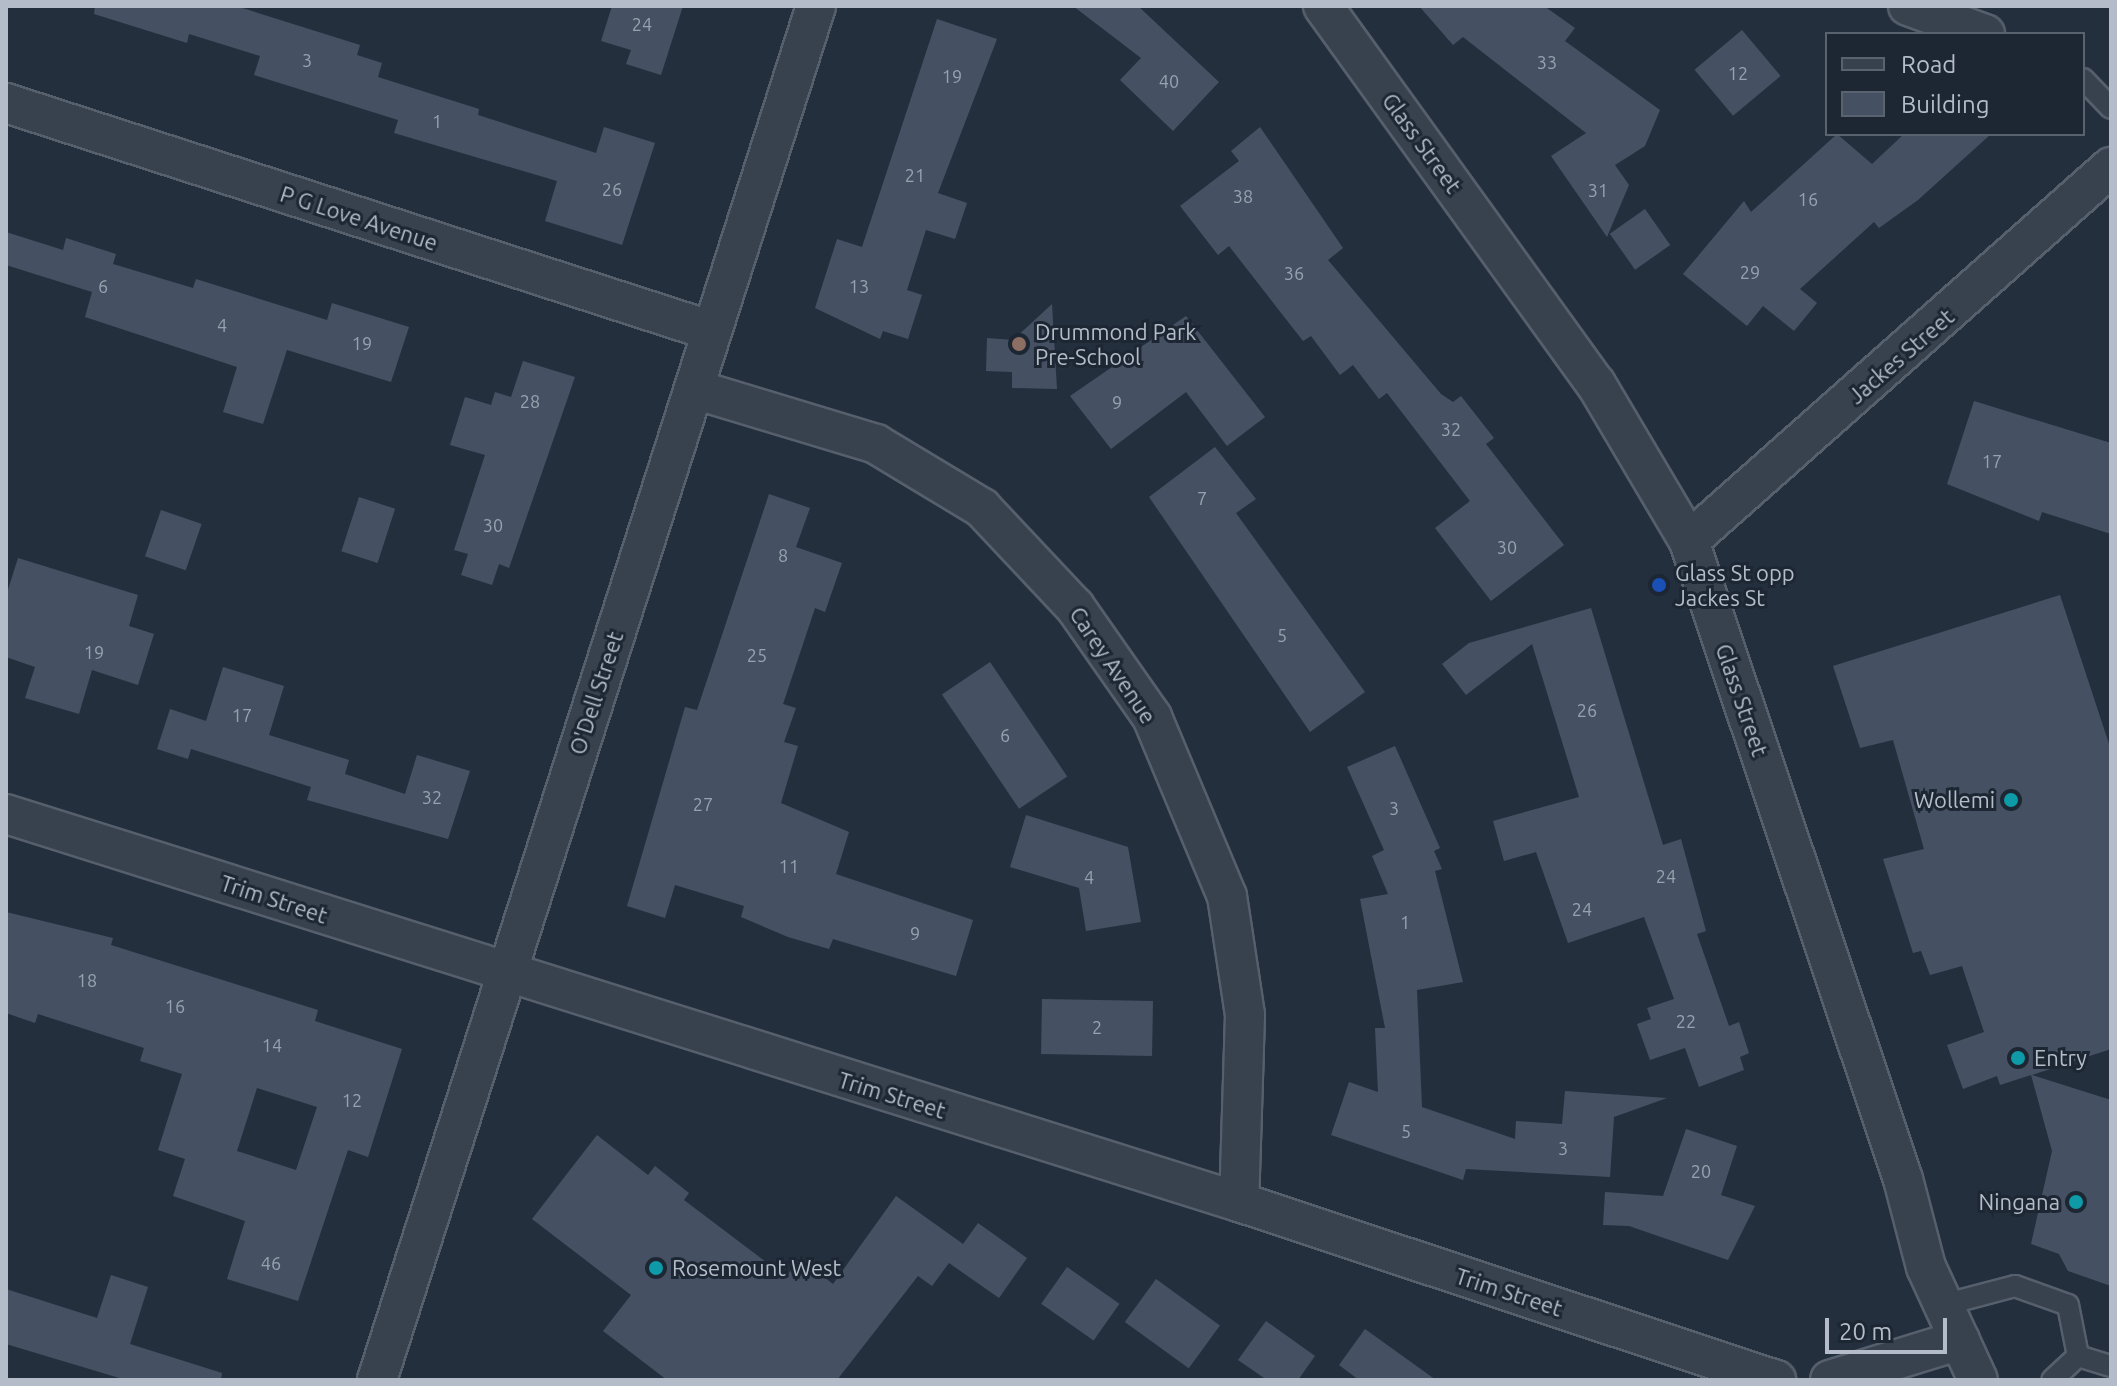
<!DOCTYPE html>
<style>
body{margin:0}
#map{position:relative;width:2117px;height:1386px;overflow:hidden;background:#242f3e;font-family:Ubuntu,sans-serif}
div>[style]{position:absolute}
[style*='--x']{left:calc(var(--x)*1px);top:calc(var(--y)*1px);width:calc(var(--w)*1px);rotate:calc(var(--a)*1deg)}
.building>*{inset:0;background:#455162;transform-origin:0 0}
.roads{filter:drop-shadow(2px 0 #565f6c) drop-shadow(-2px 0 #565f6c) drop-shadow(0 2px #565f6c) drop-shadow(0 -2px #565f6c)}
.lane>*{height:20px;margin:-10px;padding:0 10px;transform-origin:10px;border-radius:10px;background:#38414e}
.street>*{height:38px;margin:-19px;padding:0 19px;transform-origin:19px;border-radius:19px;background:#38414e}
.dots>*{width:22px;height:22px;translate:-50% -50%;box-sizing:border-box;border:4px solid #1d2633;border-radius:50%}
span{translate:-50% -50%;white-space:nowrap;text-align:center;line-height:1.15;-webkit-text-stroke:6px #1d2633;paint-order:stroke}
.number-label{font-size:18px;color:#98a1af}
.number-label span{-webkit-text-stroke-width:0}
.street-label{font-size:22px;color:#b4bcc9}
.poi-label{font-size:22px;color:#b4bcc9}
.left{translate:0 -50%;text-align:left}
.right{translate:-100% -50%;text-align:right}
.frame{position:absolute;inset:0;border:8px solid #b4bcc9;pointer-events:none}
.legend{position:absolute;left:1825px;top:32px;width:260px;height:104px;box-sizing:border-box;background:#1d2633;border:2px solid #59626f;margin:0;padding:10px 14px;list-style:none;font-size:24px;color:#b4bcc9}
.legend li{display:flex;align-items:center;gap:16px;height:40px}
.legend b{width:40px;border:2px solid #59626f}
.scale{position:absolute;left:1825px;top:1318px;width:122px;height:36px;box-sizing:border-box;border:4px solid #b4bcc9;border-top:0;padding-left:10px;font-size:24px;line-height:28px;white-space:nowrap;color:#b4bcc9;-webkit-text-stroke:6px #1d2633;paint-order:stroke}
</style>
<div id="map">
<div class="building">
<div style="clip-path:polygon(95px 6px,236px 6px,360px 45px,357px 55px,382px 63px,378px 77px,479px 109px,478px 115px,596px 153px,604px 127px,655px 143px,622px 245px,545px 221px,557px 181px,394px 133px,398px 120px,254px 75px,260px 56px,189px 34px,187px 43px,94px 14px)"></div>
<div style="clip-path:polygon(612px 6px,683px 6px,661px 75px,626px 64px,631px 50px,601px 41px)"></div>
<div style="clip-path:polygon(1073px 6px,1138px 6px,1219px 82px,1173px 131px,1120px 80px,1141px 58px)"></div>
<div style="clip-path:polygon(1419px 6px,1544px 6px,1575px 28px,1565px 41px,1660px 110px,1645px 146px,1615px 165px,1629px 185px,1607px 237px,1551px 156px,1586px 133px,1463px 37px,1453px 45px)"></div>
<div style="clip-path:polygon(937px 19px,997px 39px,938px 193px,967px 203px,955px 239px,926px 230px,907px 290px,922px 295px,908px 339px,883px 331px,880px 339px,815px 308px,837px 239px,862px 247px)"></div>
<div style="left:1742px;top:30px;width:60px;height:62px;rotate:50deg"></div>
<div style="clip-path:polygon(1260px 127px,1343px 248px,1328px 260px,1441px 394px,1453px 402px,1461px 396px,1494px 438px,1486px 444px,1564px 545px,1491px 601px,1435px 528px,1470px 501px,1387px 393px,1379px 399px,1353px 365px,1340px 375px,1311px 336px,1303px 341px,1229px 246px,1218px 255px,1180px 206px,1239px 161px,1231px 151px)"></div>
<div style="clip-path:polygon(1837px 134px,1872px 164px,1904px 134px,1991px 134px,1918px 200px,1879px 228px,1874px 222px,1800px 289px,1817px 303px,1794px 331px,1763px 306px,1747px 326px,1683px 274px,1744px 201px,1751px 212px)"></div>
<div style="left:1645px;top:209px;width:44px;height:43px;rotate:55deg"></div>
<div style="clip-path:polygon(6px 232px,63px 250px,66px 238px,116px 254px,113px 264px,193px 288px,196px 279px,327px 320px,332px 303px,409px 327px,391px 382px,287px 350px,263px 424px,223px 412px,237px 367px,85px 317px,92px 292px,6px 265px)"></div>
<div style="clip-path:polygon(1052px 304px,1057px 389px,1012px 388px,1012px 372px,986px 371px,987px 338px,1013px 340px)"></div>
<div style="clip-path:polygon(1186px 316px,1265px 417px,1227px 446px,1186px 392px,1111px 449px,1070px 396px)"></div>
<div style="clip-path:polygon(523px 361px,575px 377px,509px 568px,499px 564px,492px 585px,461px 575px,468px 554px,454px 550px,485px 455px,450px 445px,465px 397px,491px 405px,495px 392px,511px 397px)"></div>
<div style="clip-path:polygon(1974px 401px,2111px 443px,2111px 534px,2042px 512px,2039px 521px,1947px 484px)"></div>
<div style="clip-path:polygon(1215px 447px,1256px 499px,1236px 513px,1365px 692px,1310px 732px,1149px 497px)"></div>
<div style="clip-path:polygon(769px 494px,810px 508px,796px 547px,842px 563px,825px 612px,815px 608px,783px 704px,796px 708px,784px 742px,798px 746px,781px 803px,849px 832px,836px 874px,973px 920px,956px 976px,833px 939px,829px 949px,788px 937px,741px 917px,744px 906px,675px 885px,665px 918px,627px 906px,685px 707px,697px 710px)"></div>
<div style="left:359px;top:497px;width:38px;height:57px;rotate:18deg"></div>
<div style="left:161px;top:510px;width:43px;height:49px;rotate:19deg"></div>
<div style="clip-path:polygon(18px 558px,138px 595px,129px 626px,154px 634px,138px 685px,92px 670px,79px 714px,25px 698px,35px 667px,6px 657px,6px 596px)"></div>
<div style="clip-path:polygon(2060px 595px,2111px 750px,2111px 1049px,2032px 1075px,2111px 1100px,2111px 1286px,2068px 1271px,2059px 1254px,2031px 1244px,2052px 1151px,2031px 1075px,2000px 1085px,1997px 1076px,1963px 1089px,1947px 1045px,1984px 1032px,1962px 966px,1930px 975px,1921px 951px,1913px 953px,1883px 859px,1924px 849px,1893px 740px,1860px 748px,1833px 666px)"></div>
<div style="clip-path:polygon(1591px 608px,1663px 845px,1681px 839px,1706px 931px,1697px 934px,1729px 1026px,1739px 1022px,1749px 1053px,1740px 1057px,1744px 1070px,1699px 1087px,1685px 1048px,1650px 1060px,1637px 1024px,1651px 1019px,1647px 1008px,1674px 999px,1644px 917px,1568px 943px,1536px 852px,1504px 861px,1493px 821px,1579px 797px,1532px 644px,1466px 695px,1442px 664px,1469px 643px)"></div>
<div style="left:990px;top:662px;width:138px;height:58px;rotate:56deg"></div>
<div style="clip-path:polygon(223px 667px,284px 686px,269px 735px,349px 760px,345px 774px,405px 794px,417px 755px,470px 771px,448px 839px,307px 800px,311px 787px,191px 749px,188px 759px,157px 749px,170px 709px,206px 721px)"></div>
<div style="clip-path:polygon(1395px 746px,1440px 848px,1434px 851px,1442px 869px,1435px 871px,1463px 982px,1417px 990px,1422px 1107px,1515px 1139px,1516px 1121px,1562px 1124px,1565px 1091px,1667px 1098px,1614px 1117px,1610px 1177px,1466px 1169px,1463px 1180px,1331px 1135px,1349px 1082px,1378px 1092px,1375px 1028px,1385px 1028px,1360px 899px,1388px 894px,1372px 856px,1384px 850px,1347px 767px)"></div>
<div style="clip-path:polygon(1026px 815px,1128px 847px,1141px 922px,1086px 931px,1079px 888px,1010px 867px)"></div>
<div style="clip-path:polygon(evenodd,6px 912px,113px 938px,111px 945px,318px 1010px,315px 1021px,402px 1049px,368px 1157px,348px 1150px,298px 1301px,227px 1279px,245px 1221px,173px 1196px,185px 1159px,158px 1150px,182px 1074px,140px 1061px,144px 1048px,38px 1014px,35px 1023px,6px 1013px,6px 912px,257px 1088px,317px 1107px,296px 1170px,237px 1151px,257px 1088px)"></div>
<div style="left:1042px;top:999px;width:111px;height:55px;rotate:1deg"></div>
<div style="clip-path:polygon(1686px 1129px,1737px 1146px,1721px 1195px,1755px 1206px,1728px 1260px,1629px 1226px,1603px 1225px,1605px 1192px,1663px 1196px)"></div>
<div style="clip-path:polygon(597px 1135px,648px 1175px,655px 1166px,689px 1193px,684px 1200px,786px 1277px,800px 1258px,833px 1284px,896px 1196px,963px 1244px,978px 1223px,1027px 1258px,999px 1298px,949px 1263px,932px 1286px,918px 1276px,837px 1380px,667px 1380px,603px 1331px,631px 1295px,532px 1219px)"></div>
<div style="left:1067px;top:1267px;width:64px;height:45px;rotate:35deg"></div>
<div style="clip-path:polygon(111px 1275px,148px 1287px,130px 1344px,222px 1373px,221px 1380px,126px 1380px,6px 1344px,6px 1289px,97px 1318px)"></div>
<div style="left:1156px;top:1279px;width:79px;height:53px;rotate:36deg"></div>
<div style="clip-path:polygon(1266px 1321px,1315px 1356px,1298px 1380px,1267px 1380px,1238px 1360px)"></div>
<div style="clip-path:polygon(1365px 1329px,1436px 1380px,1359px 1380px,1339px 1365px)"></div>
</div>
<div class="roads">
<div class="lane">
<div style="--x:2083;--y:79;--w:40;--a:46"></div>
<div style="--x:1943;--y:1305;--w:74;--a:-14.8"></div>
<div style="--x:2015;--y:1286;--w:56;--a:19.7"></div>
<div style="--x:2068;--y:1305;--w:52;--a:78.9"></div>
<div style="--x:2078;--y:1356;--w:35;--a:137"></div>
<div style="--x:2078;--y:1356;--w:34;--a:17"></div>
</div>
<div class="street">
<div style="--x:1323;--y:6;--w:466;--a:54.2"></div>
<div style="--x:1596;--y:384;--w:182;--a:59.4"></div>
<div style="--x:1689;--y:541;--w:673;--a:71.46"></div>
<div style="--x:1903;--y:1179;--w:91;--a:75.4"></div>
<div style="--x:1926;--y:1267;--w:124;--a:65.3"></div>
<div style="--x:1908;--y:6;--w:82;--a:20"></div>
<div style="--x:6;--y:103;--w:742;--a:17.9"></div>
<div style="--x:694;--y:389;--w:190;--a:16.8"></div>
<div style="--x:876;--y:444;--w:124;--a:31.1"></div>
<div style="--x:982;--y:508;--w:136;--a:46.8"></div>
<div style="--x:1075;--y:607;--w:134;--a:55"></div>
<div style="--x:1152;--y:717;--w:194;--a:67.3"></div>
<div style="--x:1227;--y:896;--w:120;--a:81.4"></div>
<div style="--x:1245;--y:1015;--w:187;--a:91.8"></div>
<div style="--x:1689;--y:541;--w:564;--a:-41.55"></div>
<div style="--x:6;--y:814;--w:1293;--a:17.47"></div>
<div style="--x:1239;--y:1202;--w:566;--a:18.34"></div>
<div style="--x:377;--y:1380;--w:1442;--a:-72.28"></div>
<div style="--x:1830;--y:1380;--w:136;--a:-17.1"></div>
</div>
</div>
<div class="dots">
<div style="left:1019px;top:344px;background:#8d6e63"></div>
<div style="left:1659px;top:585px;background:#1a4fb4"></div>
<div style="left:2011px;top:800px;background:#0f9aa8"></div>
<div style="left:2018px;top:1058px;background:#0f9aa8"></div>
<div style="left:2076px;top:1202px;background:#0f9aa8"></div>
<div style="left:656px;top:1268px;background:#0f9aa8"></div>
</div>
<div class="number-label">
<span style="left:642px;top:24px">24</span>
<span style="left:307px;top:60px">3</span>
<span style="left:1547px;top:62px">33</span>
<span style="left:1738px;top:73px">12</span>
<span style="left:952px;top:76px">19</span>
<span style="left:1169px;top:81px">40</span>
<span style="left:437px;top:121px">1</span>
<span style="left:915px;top:175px">21</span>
<span style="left:612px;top:189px">26</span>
<span style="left:1598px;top:190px">31</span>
<span style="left:1243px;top:196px">38</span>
<span style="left:1808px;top:199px">16</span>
<span style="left:1750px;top:272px">29</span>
<span style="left:1294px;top:273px">36</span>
<span style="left:103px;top:286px">6</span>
<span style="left:859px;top:286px">13</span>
<span style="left:222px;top:325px">4</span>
<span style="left:362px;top:343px">19</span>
<span style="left:530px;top:401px">28</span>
<span style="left:1117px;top:402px">9</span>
<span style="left:1451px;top:429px">32</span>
<span style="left:1992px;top:461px">17</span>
<span style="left:1202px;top:498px">7</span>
<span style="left:493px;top:525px">30</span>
<span style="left:1507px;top:547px">30</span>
<span style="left:783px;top:555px">8</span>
<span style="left:1282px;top:635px">5</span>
<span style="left:94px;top:652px">19</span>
<span style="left:757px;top:655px">25</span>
<span style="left:1587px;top:710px">26</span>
<span style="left:242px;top:715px">17</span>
<span style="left:1005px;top:735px">6</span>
<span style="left:432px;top:797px">32</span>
<span style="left:703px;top:804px">27</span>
<span style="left:1394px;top:808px">3</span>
<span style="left:789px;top:866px">11</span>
<span style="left:1666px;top:876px">24</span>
<span style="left:1089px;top:877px">4</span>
<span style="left:1582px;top:909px">24</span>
<span style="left:1405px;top:922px">1</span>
<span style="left:915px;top:933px">9</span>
<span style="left:87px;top:980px">18</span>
<span style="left:175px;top:1006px">16</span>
<span style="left:1686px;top:1021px">22</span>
<span style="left:1097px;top:1027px">2</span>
<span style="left:272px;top:1045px">14</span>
<span style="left:352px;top:1100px">12</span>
<span style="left:1406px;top:1131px">5</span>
<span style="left:1563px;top:1148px">3</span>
<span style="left:1701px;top:1171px">20</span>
<span style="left:271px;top:1263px">46</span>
</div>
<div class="street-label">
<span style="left:1422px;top:143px;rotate:54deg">Glass Street</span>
<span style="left:359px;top:218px;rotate:18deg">P G Love Avenue</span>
<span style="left:1901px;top:356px;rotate:-41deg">Jackes Street</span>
<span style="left:1113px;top:665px;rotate:56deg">Carey Avenue</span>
<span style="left:596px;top:693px;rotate:-72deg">O'Dell Street</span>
<span style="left:1742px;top:700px;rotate:71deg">Glass Street</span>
<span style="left:274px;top:899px;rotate:18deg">Trim Street</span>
<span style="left:892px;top:1095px;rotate:17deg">Trim Street</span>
<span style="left:1509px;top:1292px;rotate:18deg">Trim Street</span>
</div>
<div class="poi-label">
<span class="left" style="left:1035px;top:344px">Drummond Park<br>Pre-School</span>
<span class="left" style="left:1675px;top:585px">Glass St opp<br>Jackes St</span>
<span class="right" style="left:1995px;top:800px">Wollemi</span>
<span class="left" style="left:2034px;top:1058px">Entry</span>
<span class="right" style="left:2060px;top:1202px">Ningana</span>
<span class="left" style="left:672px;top:1268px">Rosemount West</span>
</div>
<div class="frame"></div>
<ul class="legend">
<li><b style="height:10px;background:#38414e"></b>Road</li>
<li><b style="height:22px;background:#455162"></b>Building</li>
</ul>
<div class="scale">20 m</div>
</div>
